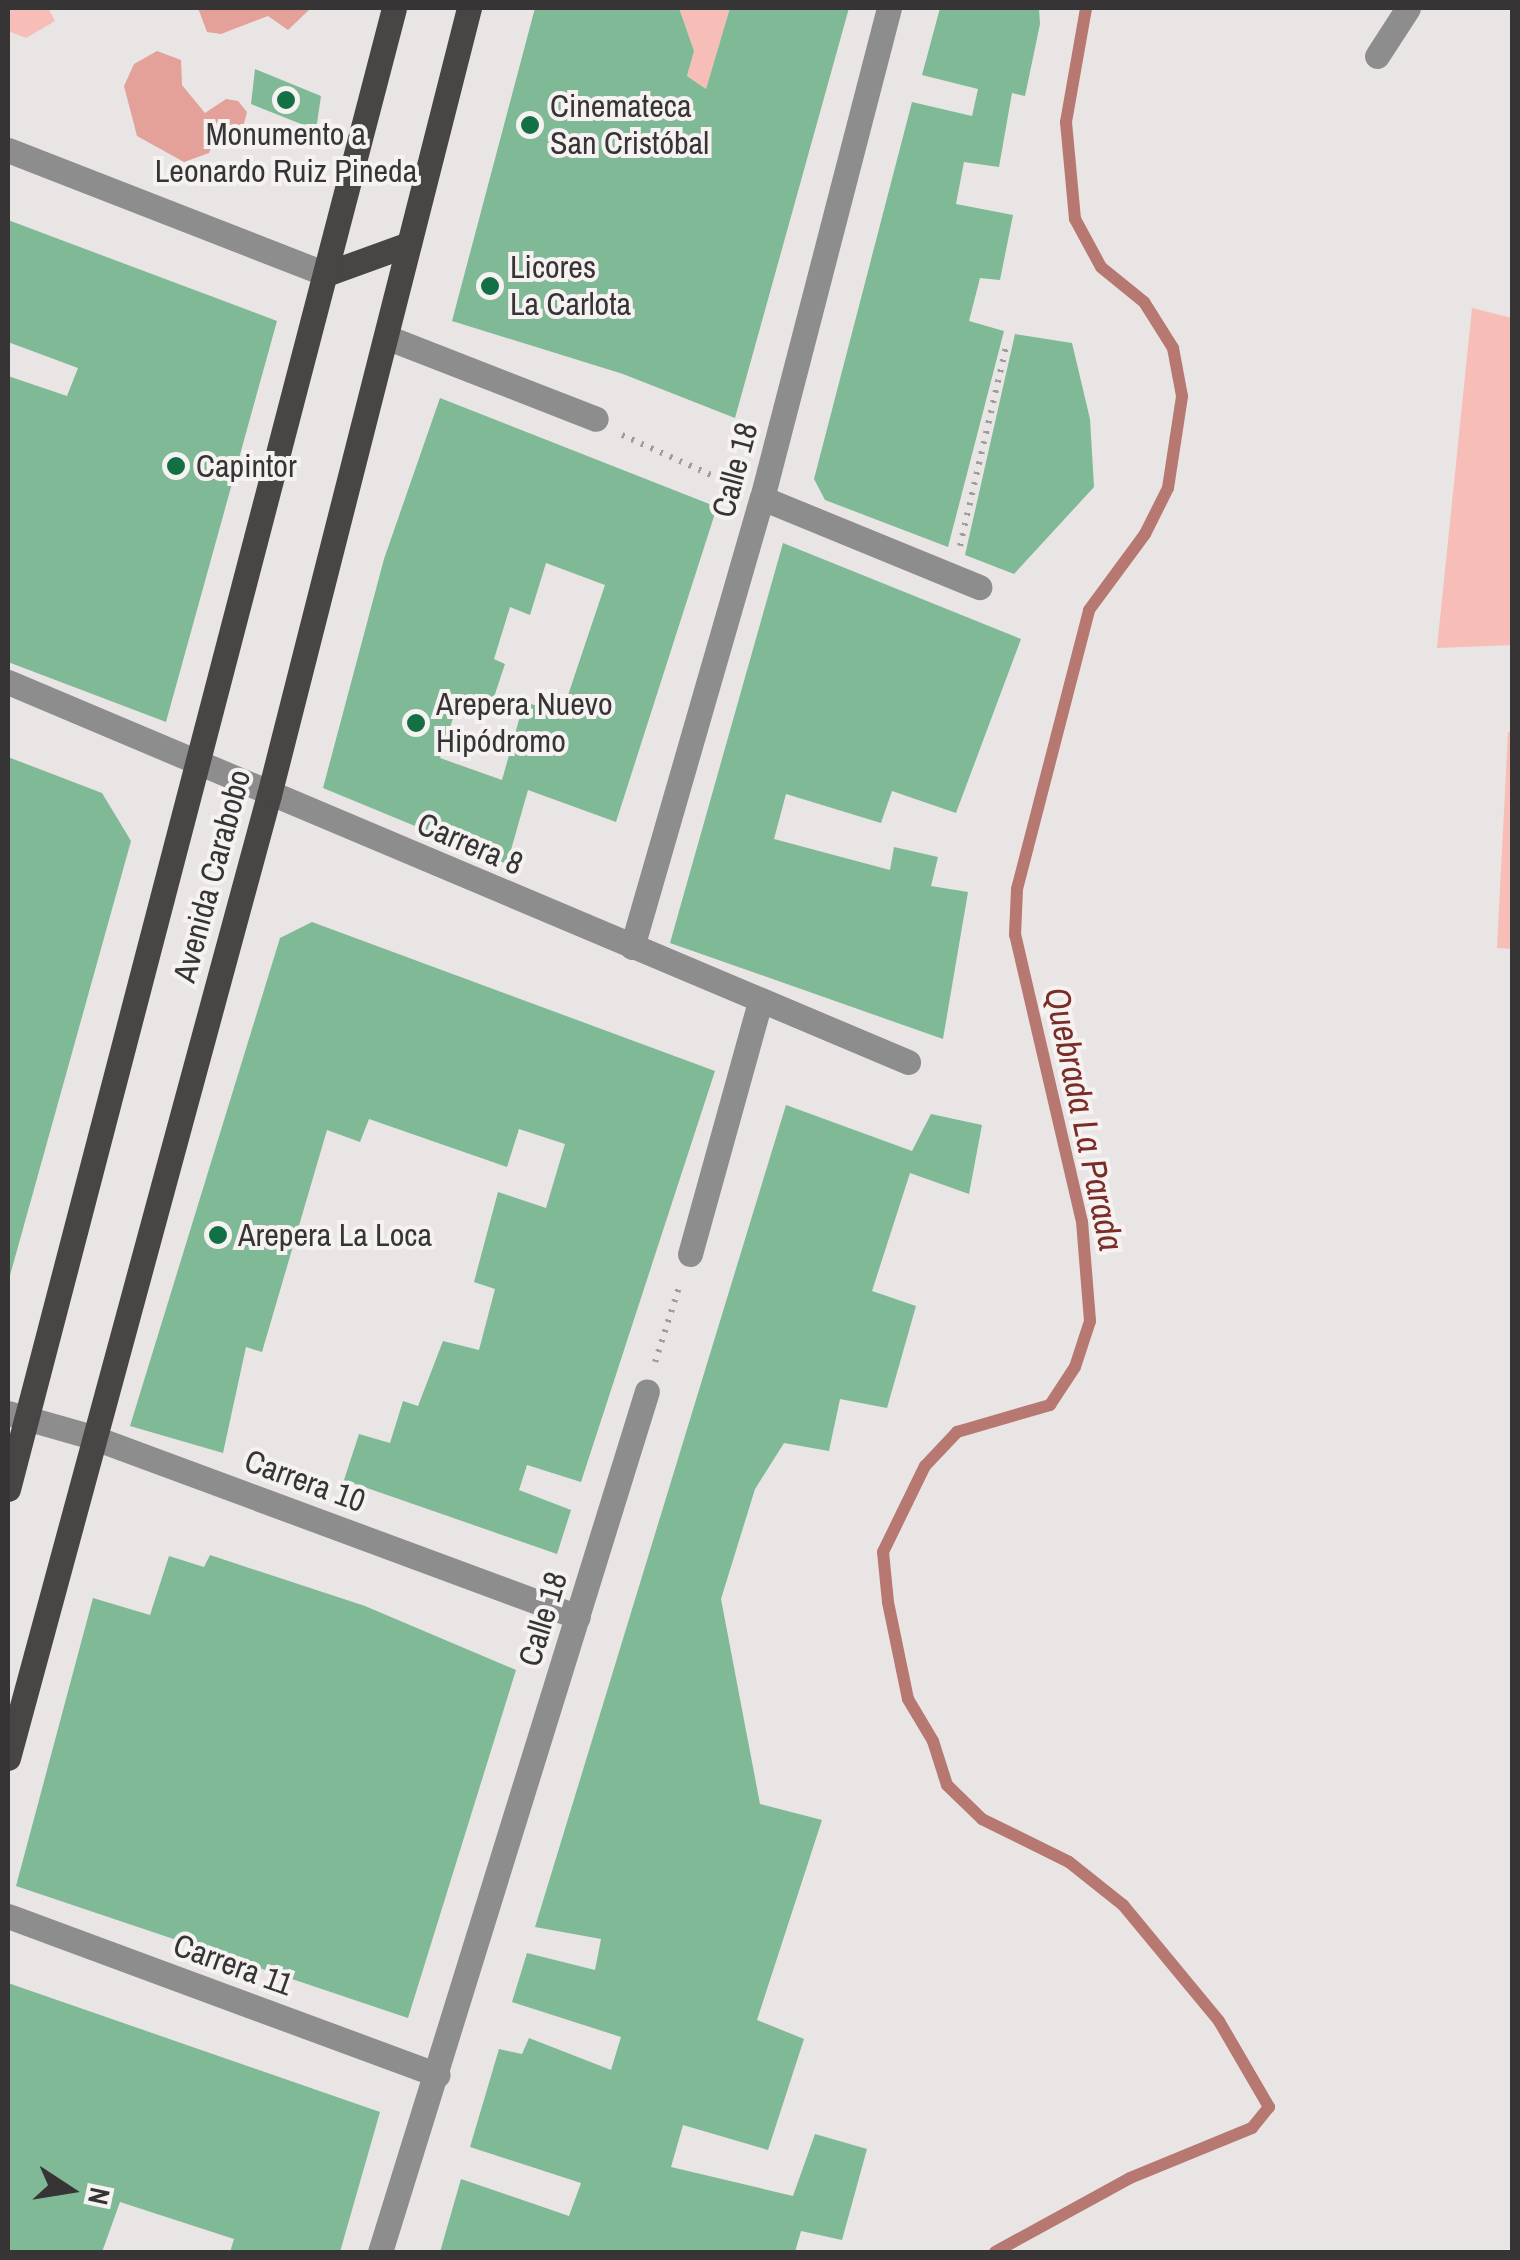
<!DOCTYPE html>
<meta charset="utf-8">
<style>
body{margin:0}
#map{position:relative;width:1520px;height:2260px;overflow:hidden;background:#e9e5e4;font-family:"Archivo Narrow",sans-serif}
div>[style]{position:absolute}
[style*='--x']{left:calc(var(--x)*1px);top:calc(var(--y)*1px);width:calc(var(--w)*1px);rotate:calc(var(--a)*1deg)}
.green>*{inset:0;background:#f7beb7}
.forest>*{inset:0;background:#e3a199}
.stream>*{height:12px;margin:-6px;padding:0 6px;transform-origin:6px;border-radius:6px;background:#b67870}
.building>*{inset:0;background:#7fb996}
.path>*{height:6px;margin-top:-3px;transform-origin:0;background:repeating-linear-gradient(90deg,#a09d9d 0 2.5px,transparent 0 10.5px)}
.minor>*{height:25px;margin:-12.5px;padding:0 12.5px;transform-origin:12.5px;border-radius:12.5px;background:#8e8d8d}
.major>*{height:25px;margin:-12.5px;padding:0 12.5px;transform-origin:12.5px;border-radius:12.5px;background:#484545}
.dots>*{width:28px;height:28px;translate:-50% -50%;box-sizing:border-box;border:5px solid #f6f2f2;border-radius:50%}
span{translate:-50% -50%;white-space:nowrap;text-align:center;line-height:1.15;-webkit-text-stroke:8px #f6f2f2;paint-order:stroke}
.poi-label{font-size:32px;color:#363434}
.left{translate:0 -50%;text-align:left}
.street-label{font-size:32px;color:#363434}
.water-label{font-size:35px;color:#7a2c26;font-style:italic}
.frame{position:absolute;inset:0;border:10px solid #363434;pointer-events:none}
.north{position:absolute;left:20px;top:2140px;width:100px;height:100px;-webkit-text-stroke:8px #f6f2f2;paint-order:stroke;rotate:102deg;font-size:28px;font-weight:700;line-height:40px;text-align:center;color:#363434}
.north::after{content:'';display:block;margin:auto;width:35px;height:45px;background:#363434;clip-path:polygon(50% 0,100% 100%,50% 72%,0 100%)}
</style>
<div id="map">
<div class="green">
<div style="clip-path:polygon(8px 8px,48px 8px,55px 21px,26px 38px,8px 31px)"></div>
<div style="clip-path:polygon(679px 8px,730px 8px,706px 89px,687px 76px,694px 51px)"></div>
<div style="clip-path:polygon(1472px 308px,1512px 318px,1512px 645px,1437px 648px)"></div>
<div style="clip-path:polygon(1508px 732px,1512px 732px,1512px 949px,1497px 948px)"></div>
</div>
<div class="forest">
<div style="clip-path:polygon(198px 8px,311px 8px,288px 30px,268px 16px,221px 34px,207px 32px)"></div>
<div style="clip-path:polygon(157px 51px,181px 60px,182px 85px,205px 113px,226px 99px,238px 101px,247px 112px,240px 138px,214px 140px,209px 153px,184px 162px,137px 136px,124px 86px,134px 64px)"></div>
</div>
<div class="stream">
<div style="--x:995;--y:2252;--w:154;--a:-28.7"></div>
<div style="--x:1130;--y:2178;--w:132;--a:-22.3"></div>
<div style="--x:1252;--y:2128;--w:27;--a:-51"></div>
<div style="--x:1269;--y:2107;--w:99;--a:-120.2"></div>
<div style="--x:1219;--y:2021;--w:151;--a:-129.6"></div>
<div style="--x:1123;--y:1905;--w:69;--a:-141.5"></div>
<div style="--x:1069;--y:1862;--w:97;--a:-153.7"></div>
<div style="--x:982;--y:1819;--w:49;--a:-135.8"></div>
<div style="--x:947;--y:1785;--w:46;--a:-107.7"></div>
<div style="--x:933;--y:1741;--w:49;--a:-120.8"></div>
<div style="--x:908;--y:1699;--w:99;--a:-101.7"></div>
<div style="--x:888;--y:1602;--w:50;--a:-95.7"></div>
<div style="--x:883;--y:1552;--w:96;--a:-64"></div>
<div style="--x:925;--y:1466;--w:47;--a:-46.7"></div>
<div style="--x:957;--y:1432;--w:97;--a:-16.2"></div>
<div style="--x:1050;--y:1405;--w:45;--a:-56.7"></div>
<div style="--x:1075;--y:1367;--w:48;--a:-71.9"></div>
<div style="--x:1090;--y:1321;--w:99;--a:-94.6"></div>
<div style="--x:1082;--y:1222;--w:295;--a:-103.1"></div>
<div style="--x:1015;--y:935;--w:46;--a:-87.5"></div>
<div style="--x:1017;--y:889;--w:288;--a:-75.5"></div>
<div style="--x:1089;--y:610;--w:94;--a:-53.6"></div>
<div style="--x:1145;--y:534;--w:51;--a:-63.4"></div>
<div style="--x:1168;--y:488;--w:93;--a:-81.3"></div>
<div style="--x:1182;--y:396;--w:49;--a:-100.6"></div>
<div style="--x:1173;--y:348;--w:54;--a:-122.2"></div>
<div style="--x:1144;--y:302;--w:55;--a:-140.9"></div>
<div style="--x:1101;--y:267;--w:55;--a:-118.4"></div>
<div style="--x:1075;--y:219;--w:97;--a:-95.3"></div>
<div style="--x:1066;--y:122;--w:116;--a:-80"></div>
</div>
<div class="building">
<div style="clip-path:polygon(535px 8px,679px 8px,694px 51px,687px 76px,706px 89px,730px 8px,849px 8px,735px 418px,623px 374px,452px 321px)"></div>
<div style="clip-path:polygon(940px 8px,1039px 8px,1040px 24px,1025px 96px,1012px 93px,999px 167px,964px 162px,956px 204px,1013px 215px,1000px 280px,980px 278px,969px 321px,1004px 331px,948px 547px,825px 500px,814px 479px,912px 102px,972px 116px,978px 89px,922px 75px)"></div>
<div style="clip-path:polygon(255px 69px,321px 96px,316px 130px,251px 104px)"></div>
<div style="clip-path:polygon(8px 220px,277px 321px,166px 722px,8px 662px,8px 376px,67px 396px,78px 368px,8px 342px)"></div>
<div style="clip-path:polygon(1015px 334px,1072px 343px,1090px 419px,1094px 487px,1014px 574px,965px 555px)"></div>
<div style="clip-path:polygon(evenodd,440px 398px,717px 507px,616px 822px,528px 790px,507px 864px,323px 788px,384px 559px,440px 398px,546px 563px,605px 585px,562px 713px,524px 702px,502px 780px,440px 758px,458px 703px,488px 715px,505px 664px,494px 659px,510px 607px,530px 615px,546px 563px)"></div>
<div style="clip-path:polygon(783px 543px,1021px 639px,956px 813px,892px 791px,881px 823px,786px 794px,774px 839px,890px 870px,894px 847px,938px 857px,931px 886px,968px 892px,943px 1039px,670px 943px)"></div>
<div style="clip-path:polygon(8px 757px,102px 793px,131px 841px,9px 1279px)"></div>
<div style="clip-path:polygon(312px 922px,715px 1071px,581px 1482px,527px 1465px,519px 1490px,571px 1510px,557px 1554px,344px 1480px,359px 1434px,390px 1443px,403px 1401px,418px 1406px,443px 1341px,479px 1350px,495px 1289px,474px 1282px,498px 1192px,546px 1208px,565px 1144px,519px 1129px,507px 1167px,369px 1119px,360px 1142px,327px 1130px,262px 1352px,246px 1347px,223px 1453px,130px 1426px,280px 938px)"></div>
<div style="clip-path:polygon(786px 1105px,912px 1151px,931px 1114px,982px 1125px,969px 1194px,910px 1173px,872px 1291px,916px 1306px,887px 1408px,840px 1399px,829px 1451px,784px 1443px,755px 1489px,721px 1599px,760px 1804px,822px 1820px,757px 2020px,804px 2039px,768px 2150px,683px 2125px,671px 2167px,793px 2196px,815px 2134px,867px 2149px,842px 2240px,801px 2231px,795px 2252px,440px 2252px,461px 2179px,569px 2216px,581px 2183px,470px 2147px,499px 2049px,522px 2054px,529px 2038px,611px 2070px,621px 2037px,512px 2002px,527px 1953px,595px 1970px,601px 1939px,535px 1927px)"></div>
<div style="clip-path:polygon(210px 1555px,365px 1606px,516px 1670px,408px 2018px,16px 1886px,93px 1598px,150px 1615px,169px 1556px,204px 1567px)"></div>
<div style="clip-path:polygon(8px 1983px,380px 2112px,340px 2252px,230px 2252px,234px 2239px,120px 2202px,102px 2252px,8px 2252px)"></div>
</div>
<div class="path">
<div style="--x:622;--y:435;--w:122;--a:24.2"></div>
<div style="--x:960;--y:546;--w:208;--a:-77"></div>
<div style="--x:655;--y:1362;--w:82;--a:-72.2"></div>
</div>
<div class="minor">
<div style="--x:1377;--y:56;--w:57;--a:-57.1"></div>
<div style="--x:8;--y:150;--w:341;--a:21.3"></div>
<div style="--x:386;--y:337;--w:225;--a:21.3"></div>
<div style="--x:762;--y:498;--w:235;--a:22.3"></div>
<div style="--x:8;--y:682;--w:977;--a:22.89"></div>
<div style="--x:632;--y:947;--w:467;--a:-73.9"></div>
<div style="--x:762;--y:498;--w:506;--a:-75.47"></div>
<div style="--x:690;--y:1254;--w:263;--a:-74.5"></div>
<div style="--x:8;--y:1413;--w:87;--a:15.9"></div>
<div style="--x:92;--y:1437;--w:518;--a:20.32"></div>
<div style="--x:8;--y:1916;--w:458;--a:20.3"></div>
<div style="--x:380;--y:2252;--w:901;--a:-72.77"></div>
</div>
<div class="major">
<div style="--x:326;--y:274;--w:88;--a:-19.9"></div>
<div style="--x:8;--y:1489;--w:1530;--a:-75.39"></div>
<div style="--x:8;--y:1758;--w:998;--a:-74.84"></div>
<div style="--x:269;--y:795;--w:812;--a:-75.74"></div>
</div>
<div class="dots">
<div style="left:286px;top:100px;background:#137045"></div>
<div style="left:530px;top:125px;background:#137045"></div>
<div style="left:490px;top:286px;background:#137045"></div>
<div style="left:176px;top:466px;background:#137045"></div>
<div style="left:416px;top:723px;background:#137045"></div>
<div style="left:218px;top:1235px;background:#137045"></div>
</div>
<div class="poi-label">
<span class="left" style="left:550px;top:125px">Cinemateca<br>San Cristóbal</span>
<span style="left:286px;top:153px">Monumento a<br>Leonardo Ruiz Pineda</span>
<span class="left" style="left:510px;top:286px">Licores<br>La Carlota</span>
<span class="left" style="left:196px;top:466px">Capintor</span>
<span class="left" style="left:436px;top:723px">Arepera Nuevo<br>Hipódromo</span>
<span class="left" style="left:238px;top:1235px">Arepera La Loca</span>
</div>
<div class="street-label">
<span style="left:735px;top:470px;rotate:-75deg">Calle 18</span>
<span style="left:470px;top:844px;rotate:23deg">Carrera 8</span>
<span style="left:212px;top:876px;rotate:-75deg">Avenida Carabobo</span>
<span style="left:305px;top:1481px;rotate:20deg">Carrera 10</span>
<span style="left:543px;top:1619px;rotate:-73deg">Calle 18</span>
<span style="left:233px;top:1965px;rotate:20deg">Carrera 11</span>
</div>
<div class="water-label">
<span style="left:1084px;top:1119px;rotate:78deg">Quebrada La Parada</span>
</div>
<div class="frame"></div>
<div class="north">N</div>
</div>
